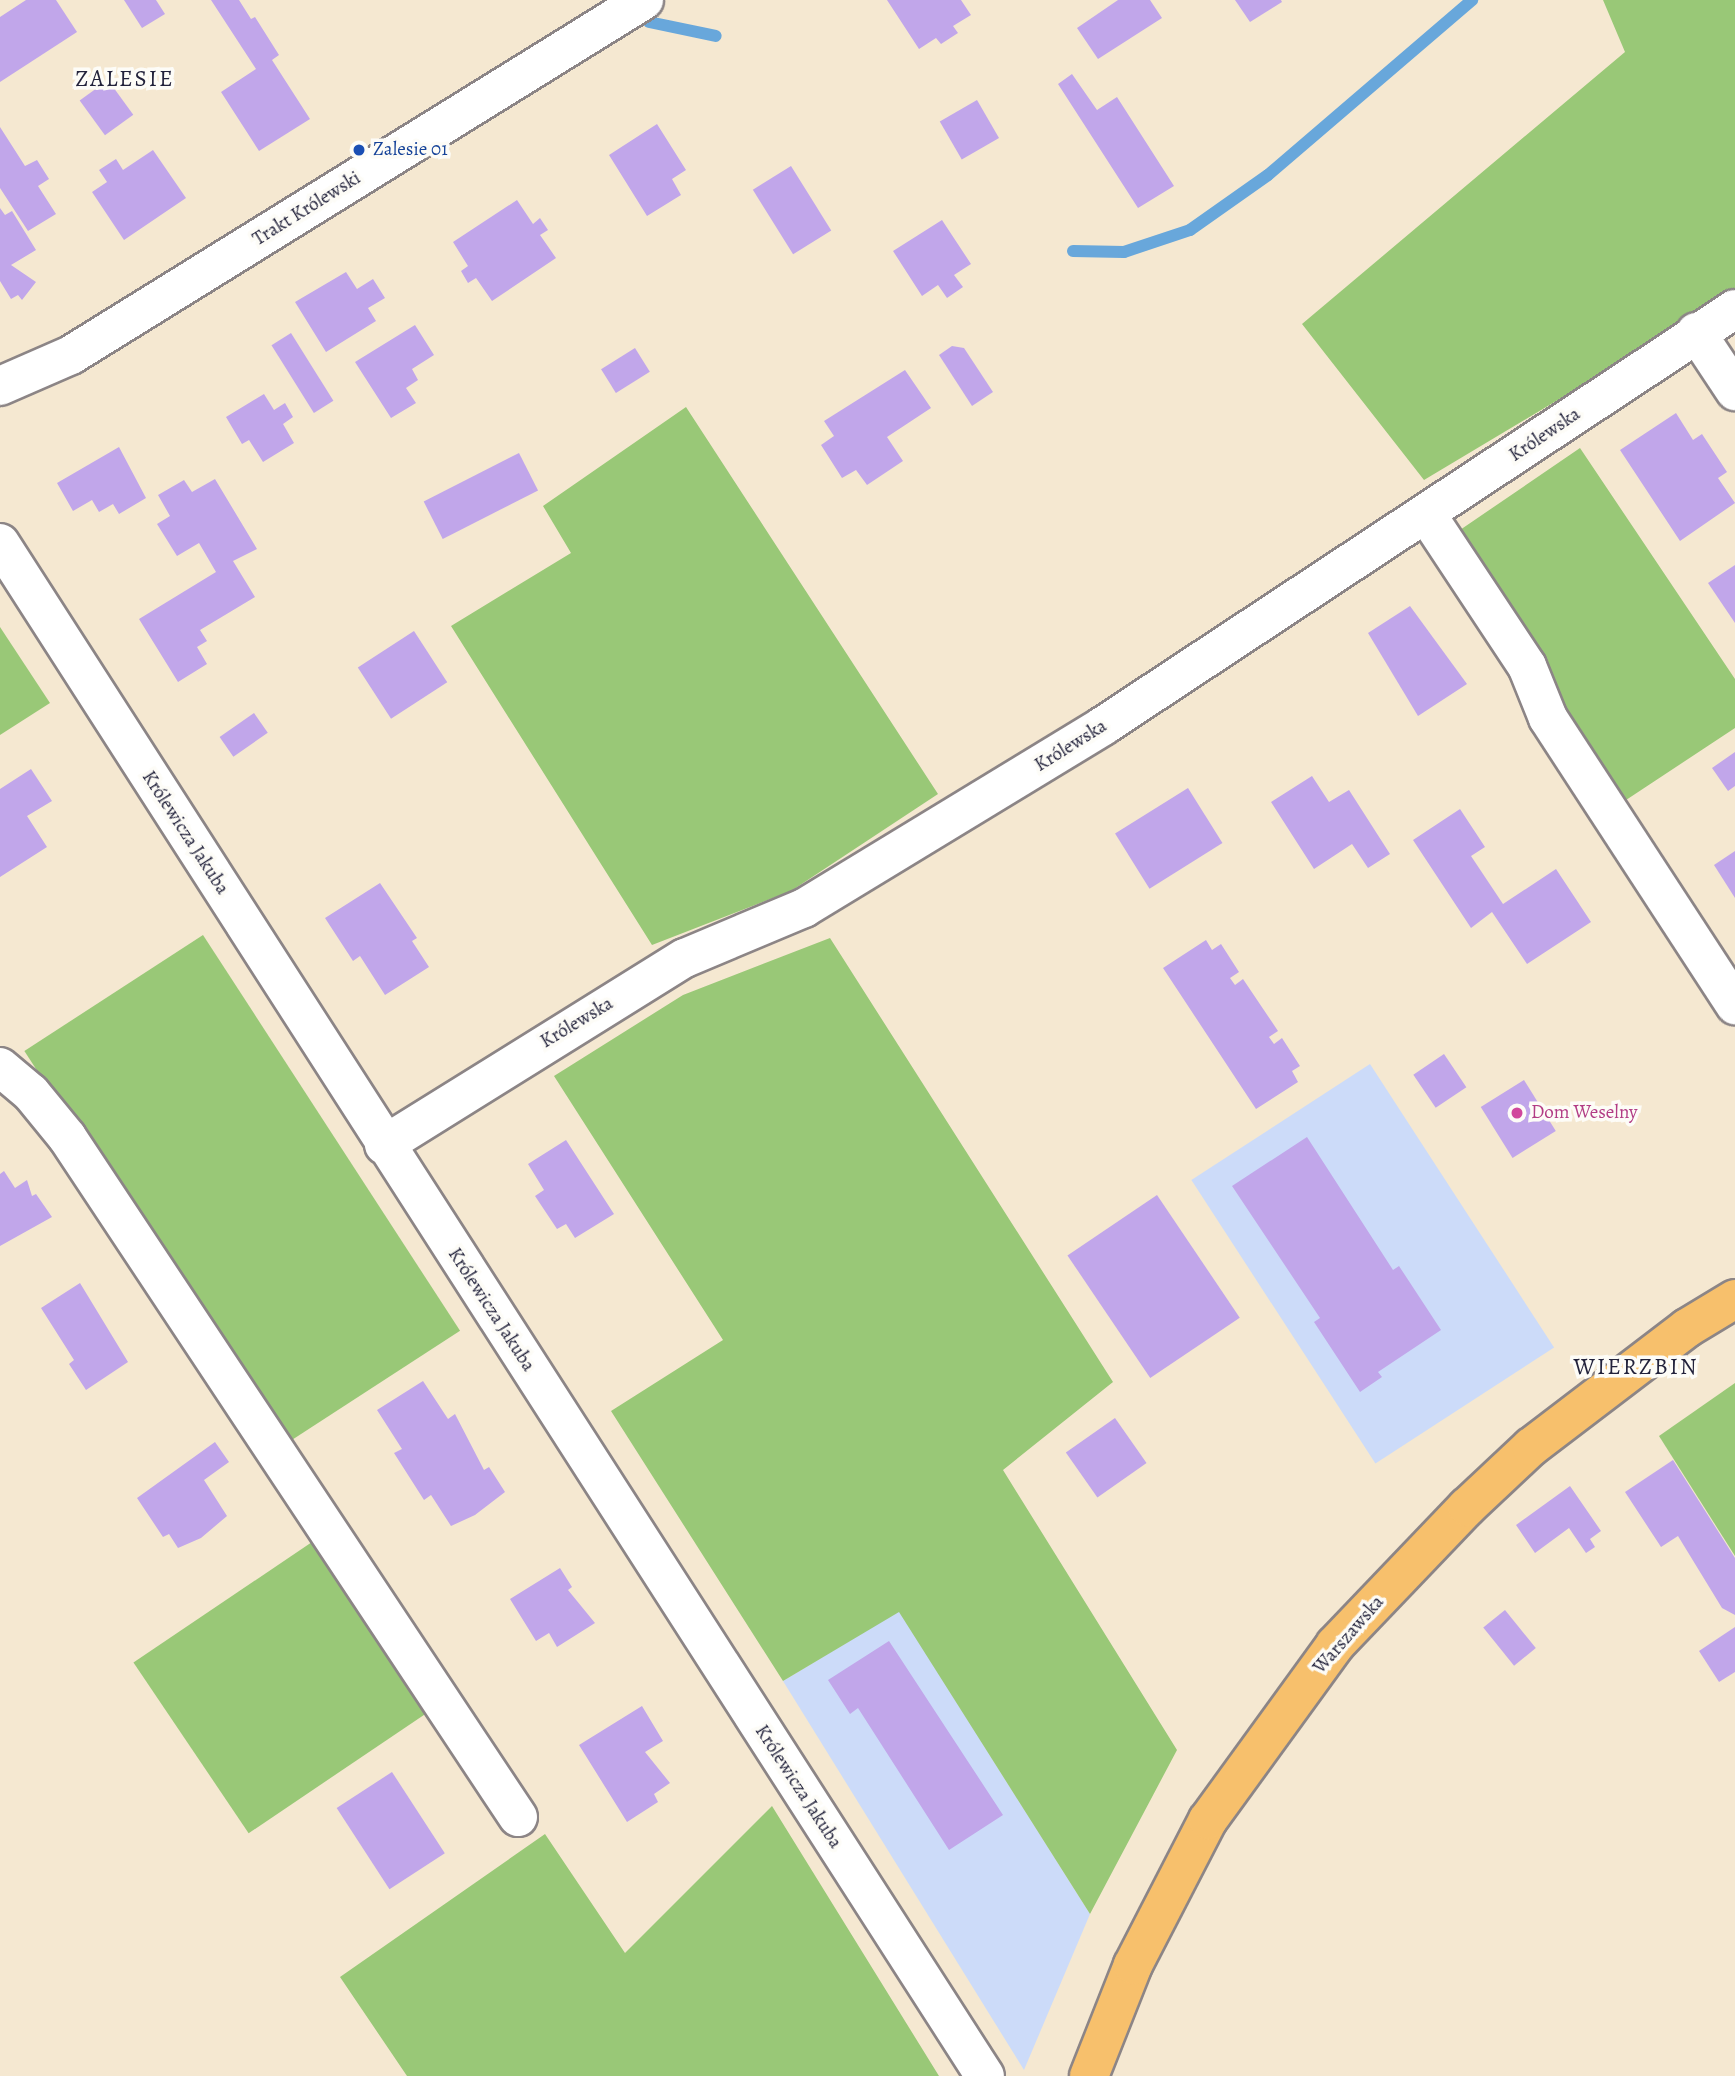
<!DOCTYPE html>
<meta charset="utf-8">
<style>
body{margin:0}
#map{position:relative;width:1735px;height:2076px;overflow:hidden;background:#f5e8d1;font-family:Alegreya,serif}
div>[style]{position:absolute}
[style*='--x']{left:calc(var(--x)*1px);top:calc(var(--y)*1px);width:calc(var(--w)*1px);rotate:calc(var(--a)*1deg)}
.built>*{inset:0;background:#ccdbf9;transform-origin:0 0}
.green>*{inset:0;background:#99c877;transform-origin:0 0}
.stream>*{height:12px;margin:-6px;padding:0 6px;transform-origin:6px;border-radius:6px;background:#68a7db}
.building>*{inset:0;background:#c1a6ea;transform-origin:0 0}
.roads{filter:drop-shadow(2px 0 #8c8586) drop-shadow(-2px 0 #8c8586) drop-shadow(0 2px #8c8586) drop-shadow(0 -2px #8c8586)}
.minor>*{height:38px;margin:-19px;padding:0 19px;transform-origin:19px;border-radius:19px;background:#fff}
.major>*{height:38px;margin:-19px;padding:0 19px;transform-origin:19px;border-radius:19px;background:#f7c06c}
.dots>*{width:19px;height:19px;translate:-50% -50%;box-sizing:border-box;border:4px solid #fdfcf7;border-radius:50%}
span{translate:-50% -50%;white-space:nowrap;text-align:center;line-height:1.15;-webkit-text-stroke:7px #fdfcf7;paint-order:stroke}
.transit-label{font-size:19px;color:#164399}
.left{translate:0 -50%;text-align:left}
.street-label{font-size:19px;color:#22223b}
.hotel-label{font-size:19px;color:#b23c85}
.quarter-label{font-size:23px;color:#22223b;letter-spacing:2px}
</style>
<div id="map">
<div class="built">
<div style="left:1370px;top:1064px;width:338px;height:213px;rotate:57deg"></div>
<div style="clip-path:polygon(899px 1611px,1090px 1914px,1024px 2070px,783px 1681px)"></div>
</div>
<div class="green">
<div style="clip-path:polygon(1603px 0,1735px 0,1735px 294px,1424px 480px,1302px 324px,1625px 52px)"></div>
<div style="clip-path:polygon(686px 407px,938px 794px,791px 891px,652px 945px,451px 626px,571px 553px,543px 506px)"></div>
<div style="clip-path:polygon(1580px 448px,1735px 679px,1735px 728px,1620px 804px,1551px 697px,1548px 668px,1460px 530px)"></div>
<div style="clip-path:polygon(0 627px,50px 703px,0 735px)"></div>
<div style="left:203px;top:935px;width:472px;height:213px;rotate:57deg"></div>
<div style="clip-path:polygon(830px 938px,1113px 1382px,1003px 1470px,1177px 1750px,1090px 1914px,899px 1612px,783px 1681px,611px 1411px,723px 1340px,554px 1076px,683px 995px)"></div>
<div style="clip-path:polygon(1735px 1383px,1735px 1556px,1659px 1436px)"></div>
<div style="left:315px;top:1540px;width:206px;height:219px;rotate:56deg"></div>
<div style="clip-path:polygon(772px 1806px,939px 2076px,407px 2076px,340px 1977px,545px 1834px,625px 1953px)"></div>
</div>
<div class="stream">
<div style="--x:649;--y:22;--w:68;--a:11.8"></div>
<div style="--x:1073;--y:251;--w:51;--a:1.1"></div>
<div style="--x:1124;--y:252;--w:70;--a:-18.4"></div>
<div style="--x:1190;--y:230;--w:95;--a:-35.2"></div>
<div style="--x:1268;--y:175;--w:269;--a:-40.6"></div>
</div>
<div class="building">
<div style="clip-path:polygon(26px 0,56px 0,77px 32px,0 82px,0 17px)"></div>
<div style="clip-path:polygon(124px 0,156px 0,165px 14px,142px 28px)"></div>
<div style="clip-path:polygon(211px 0,239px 0,251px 19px,255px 17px,279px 55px,272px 60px,310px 119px,259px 151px,221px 92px,256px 69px)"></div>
<div style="clip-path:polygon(887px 0,961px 0,971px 15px,953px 26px,958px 33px,941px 44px,936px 38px,919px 49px)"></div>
<div style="clip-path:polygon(1150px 0,1162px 18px,1098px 59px,1077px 28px,1118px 0)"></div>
<div style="clip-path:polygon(1235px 0,1281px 0,1282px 2px,1250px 22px)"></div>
<div style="clip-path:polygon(1072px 74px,1097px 110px,1117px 97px,1174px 186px,1138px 208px,1058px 84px)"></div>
<div style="left:108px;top:80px;width:43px;height:35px;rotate:54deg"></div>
<div style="left:977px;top:100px;width:44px;height:43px;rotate:60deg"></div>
<div style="clip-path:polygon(657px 124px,686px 170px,672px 179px,681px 195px,647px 216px,609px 155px)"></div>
<div style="clip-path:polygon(0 127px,25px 166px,37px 160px,49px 179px,38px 186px,56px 214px,28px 231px,0 188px)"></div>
<div style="clip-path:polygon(153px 150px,186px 198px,124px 240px,92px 192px,107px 182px,99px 170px,116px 159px,123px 170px)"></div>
<div style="left:791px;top:166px;width:76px;height:45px;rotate:58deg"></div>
<div style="clip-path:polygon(517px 200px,533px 224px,540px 218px,548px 230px,540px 235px,556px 258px,492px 301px,476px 278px,468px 283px,461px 271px,468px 266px,453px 242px)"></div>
<div style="clip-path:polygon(0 208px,5px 215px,12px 211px,36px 250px,11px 265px,36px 282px,22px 300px,18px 295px,11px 299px,0 281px)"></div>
<div style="clip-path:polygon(942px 220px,971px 264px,954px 275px,963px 287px,947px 298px,938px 285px,922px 296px,893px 251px)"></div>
<div style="clip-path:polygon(346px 272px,357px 289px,373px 279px,385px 298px,368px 308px,376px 321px,326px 352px,295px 302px)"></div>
<div style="clip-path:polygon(415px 325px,434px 355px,412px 369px,418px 380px,406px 388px,416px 403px,391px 418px,355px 362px)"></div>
<div style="left:291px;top:333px;width:80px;height:23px;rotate:58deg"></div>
<div style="clip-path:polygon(952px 346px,964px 348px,993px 392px,972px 406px,939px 355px)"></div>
<div style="left:635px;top:348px;width:28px;height:40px;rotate:58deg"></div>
<div style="clip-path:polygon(905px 370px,931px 408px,887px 437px,903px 461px,867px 485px,856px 470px,842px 478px,821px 445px,834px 436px,824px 421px)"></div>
<div style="clip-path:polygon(264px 394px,274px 410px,285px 403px,293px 417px,283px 424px,294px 443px,263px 462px,249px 440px,242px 444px,226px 417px)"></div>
<div style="clip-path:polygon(1676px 413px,1693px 440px,1702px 434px,1727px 472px,1718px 478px,1735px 503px,1680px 541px,1620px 450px)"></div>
<div style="clip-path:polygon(119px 447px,146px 498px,119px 514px,113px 504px,99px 512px,92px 500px,73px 511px,57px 483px)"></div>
<div style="left:519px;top:453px;width:42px;height:107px;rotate:63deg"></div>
<div style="clip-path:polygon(215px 479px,257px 549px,233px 561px,255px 597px,200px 630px,207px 641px,197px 647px,207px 664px,178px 682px,139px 619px,216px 572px,199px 543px,177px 556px,157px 524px,170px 516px,158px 495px,184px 480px,192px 492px)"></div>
<div style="clip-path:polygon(1735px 565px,1735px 623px,1708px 583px)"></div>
<div style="clip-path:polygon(1410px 606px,1467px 684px,1418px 716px,1368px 633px)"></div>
<div style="left:414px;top:631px;width:61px;height:67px;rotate:57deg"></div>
<div style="left:254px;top:713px;width:24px;height:42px;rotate:55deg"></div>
<div style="clip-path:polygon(1735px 752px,1735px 786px,1728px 791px,1712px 768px)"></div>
<div style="clip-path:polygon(31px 769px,52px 801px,27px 816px,47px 847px,0 877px,0 789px)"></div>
<div style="clip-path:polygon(1312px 776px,1329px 802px,1349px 790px,1390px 854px,1368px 868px,1352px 844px,1314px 869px,1271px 802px)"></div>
<div style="left:1188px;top:788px;width:65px;height:86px;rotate:58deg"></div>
<div style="clip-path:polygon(1460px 809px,1485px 847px,1471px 856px,1503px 904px,1556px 869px,1591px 922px,1527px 964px,1492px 912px,1471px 928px,1413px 840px)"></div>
<div style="clip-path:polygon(1735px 851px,1735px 898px,1714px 865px)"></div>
<div style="clip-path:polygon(380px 883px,417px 938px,412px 941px,429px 967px,385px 995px,360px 956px,353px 961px,325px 918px)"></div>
<div style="clip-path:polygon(1206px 940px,1212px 950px,1221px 944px,1239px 972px,1230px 978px,1235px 985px,1243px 979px,1278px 1031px,1269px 1037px,1274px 1044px,1282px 1038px,1300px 1066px,1292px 1071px,1298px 1082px,1256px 1109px,1163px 968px)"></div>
<div style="left:1444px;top:1054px;width:40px;height:37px;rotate:56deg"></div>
<div style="left:1524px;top:1080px;width:60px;height:51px;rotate:58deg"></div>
<div style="clip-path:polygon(1307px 1137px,1393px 1270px,1399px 1266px,1441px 1330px,1378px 1372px,1382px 1377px,1360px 1392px,1314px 1322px,1320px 1318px,1232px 1186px)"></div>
<div style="clip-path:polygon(566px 1140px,614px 1214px,575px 1238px,566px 1224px,557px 1229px,535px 1196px,544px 1190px,528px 1164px)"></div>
<div style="clip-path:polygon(4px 1171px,15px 1188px,27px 1180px,32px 1196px,36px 1194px,52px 1217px,0 1246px,0 1174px)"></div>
<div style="left:1157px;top:1195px;width:148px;height:108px;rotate:56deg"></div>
<div style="clip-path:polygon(80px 1283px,128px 1362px,86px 1390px,69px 1364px,74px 1360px,41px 1308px)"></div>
<div style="clip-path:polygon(423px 1381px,448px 1419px,455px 1414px,484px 1470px,489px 1467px,505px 1492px,475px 1515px,451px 1526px,431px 1495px,424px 1500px,394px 1453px,402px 1449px,377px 1410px)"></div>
<div style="left:1115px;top:1418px;width:55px;height:60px;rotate:55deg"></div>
<div style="clip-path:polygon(215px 1442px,229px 1462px,204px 1480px,227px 1516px,201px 1538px,178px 1548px,169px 1534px,163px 1537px,137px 1498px)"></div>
<div style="clip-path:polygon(1673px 1460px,1735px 1558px,1735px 1615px,1722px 1608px,1678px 1536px,1661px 1547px,1625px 1492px)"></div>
<div style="clip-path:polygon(1570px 1486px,1601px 1531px,1590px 1539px,1595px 1547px,1586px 1553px,1569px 1528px,1535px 1553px,1516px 1525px)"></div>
<div style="clip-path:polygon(560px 1568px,572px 1587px,568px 1590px,595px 1623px,557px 1647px,549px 1633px,536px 1641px,510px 1599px)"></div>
<div style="left:1505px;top:1610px;width:49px;height:28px;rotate:51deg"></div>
<div style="clip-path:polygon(1735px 1627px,1735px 1672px,1719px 1682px,1699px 1651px)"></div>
<div style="clip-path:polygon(889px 1641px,1003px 1815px,949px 1850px,858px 1708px,850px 1714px,828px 1680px)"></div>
<div style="clip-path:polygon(642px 1706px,663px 1741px,645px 1752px,670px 1783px,654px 1794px,658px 1802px,627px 1822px,579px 1745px)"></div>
<div style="left:392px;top:1772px;width:97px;height:66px;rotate:57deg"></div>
</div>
<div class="roads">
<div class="minor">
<div style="--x:1696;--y:332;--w:71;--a:56.5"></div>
<div style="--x:0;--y:386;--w:77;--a:-23.6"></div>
<div style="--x:71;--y:355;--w:674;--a:-31.78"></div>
<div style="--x:1427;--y:515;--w:181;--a:56.5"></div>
<div style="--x:1527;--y:666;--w:56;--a:68"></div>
<div style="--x:1548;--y:718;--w:343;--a:56.9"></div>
<div style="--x:0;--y:543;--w:1822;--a:57.28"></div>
<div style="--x:0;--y:1067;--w:40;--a:40"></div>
<div style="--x:31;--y:1093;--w:57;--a:50.7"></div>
<div style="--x:67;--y:1137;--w:816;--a:56.45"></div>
<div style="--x:384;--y:1145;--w:354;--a:-31.9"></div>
<div style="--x:685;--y:958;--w:129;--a:-22.8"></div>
<div style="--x:804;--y:908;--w:350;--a:-31.3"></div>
<div style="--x:1103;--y:726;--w:757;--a:-33.42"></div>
</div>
<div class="major">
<div style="--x:1089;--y:2076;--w:119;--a:-68.4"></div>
<div style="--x:1133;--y:1965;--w:163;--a:-62.7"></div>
<div style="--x:1208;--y:1820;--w:216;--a:-54"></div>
<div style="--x:1335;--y:1645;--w:191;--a:-46.3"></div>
<div style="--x:1467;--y:1507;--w:88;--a:-43.2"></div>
<div style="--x:1531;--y:1447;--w:196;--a:-37.3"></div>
<div style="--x:1687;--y:1328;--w:56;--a:-31.1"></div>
</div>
</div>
<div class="dots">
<div style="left:359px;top:150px;background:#1a4fb4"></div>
<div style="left:1517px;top:1113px;background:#d1479c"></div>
</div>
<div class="transit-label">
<span class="left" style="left:373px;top:150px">Zalesie 01</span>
</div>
<div class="street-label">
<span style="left:307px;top:209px;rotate:-32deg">Trakt Królewski</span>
<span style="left:1545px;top:435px;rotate:-34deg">Królewska</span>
<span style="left:1071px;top:746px;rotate:-32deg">Królewska</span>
<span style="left:185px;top:833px;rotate:57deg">Królewicza Jakuba</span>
<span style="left:577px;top:1023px;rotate:-31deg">Królewska</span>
<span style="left:491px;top:1310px;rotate:57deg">Królewicza Jakuba</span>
<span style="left:1349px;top:1635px;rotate:-49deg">Warszawska</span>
<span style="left:798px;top:1787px;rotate:57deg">Królewicza Jakuba</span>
</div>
<div class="hotel-label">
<span class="left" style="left:1531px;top:1113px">Dom Weselny</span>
</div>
<div class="quarter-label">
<span style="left:125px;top:79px">ZALESIE</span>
<span style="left:1636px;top:1367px">WIERZBIN</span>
</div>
</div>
